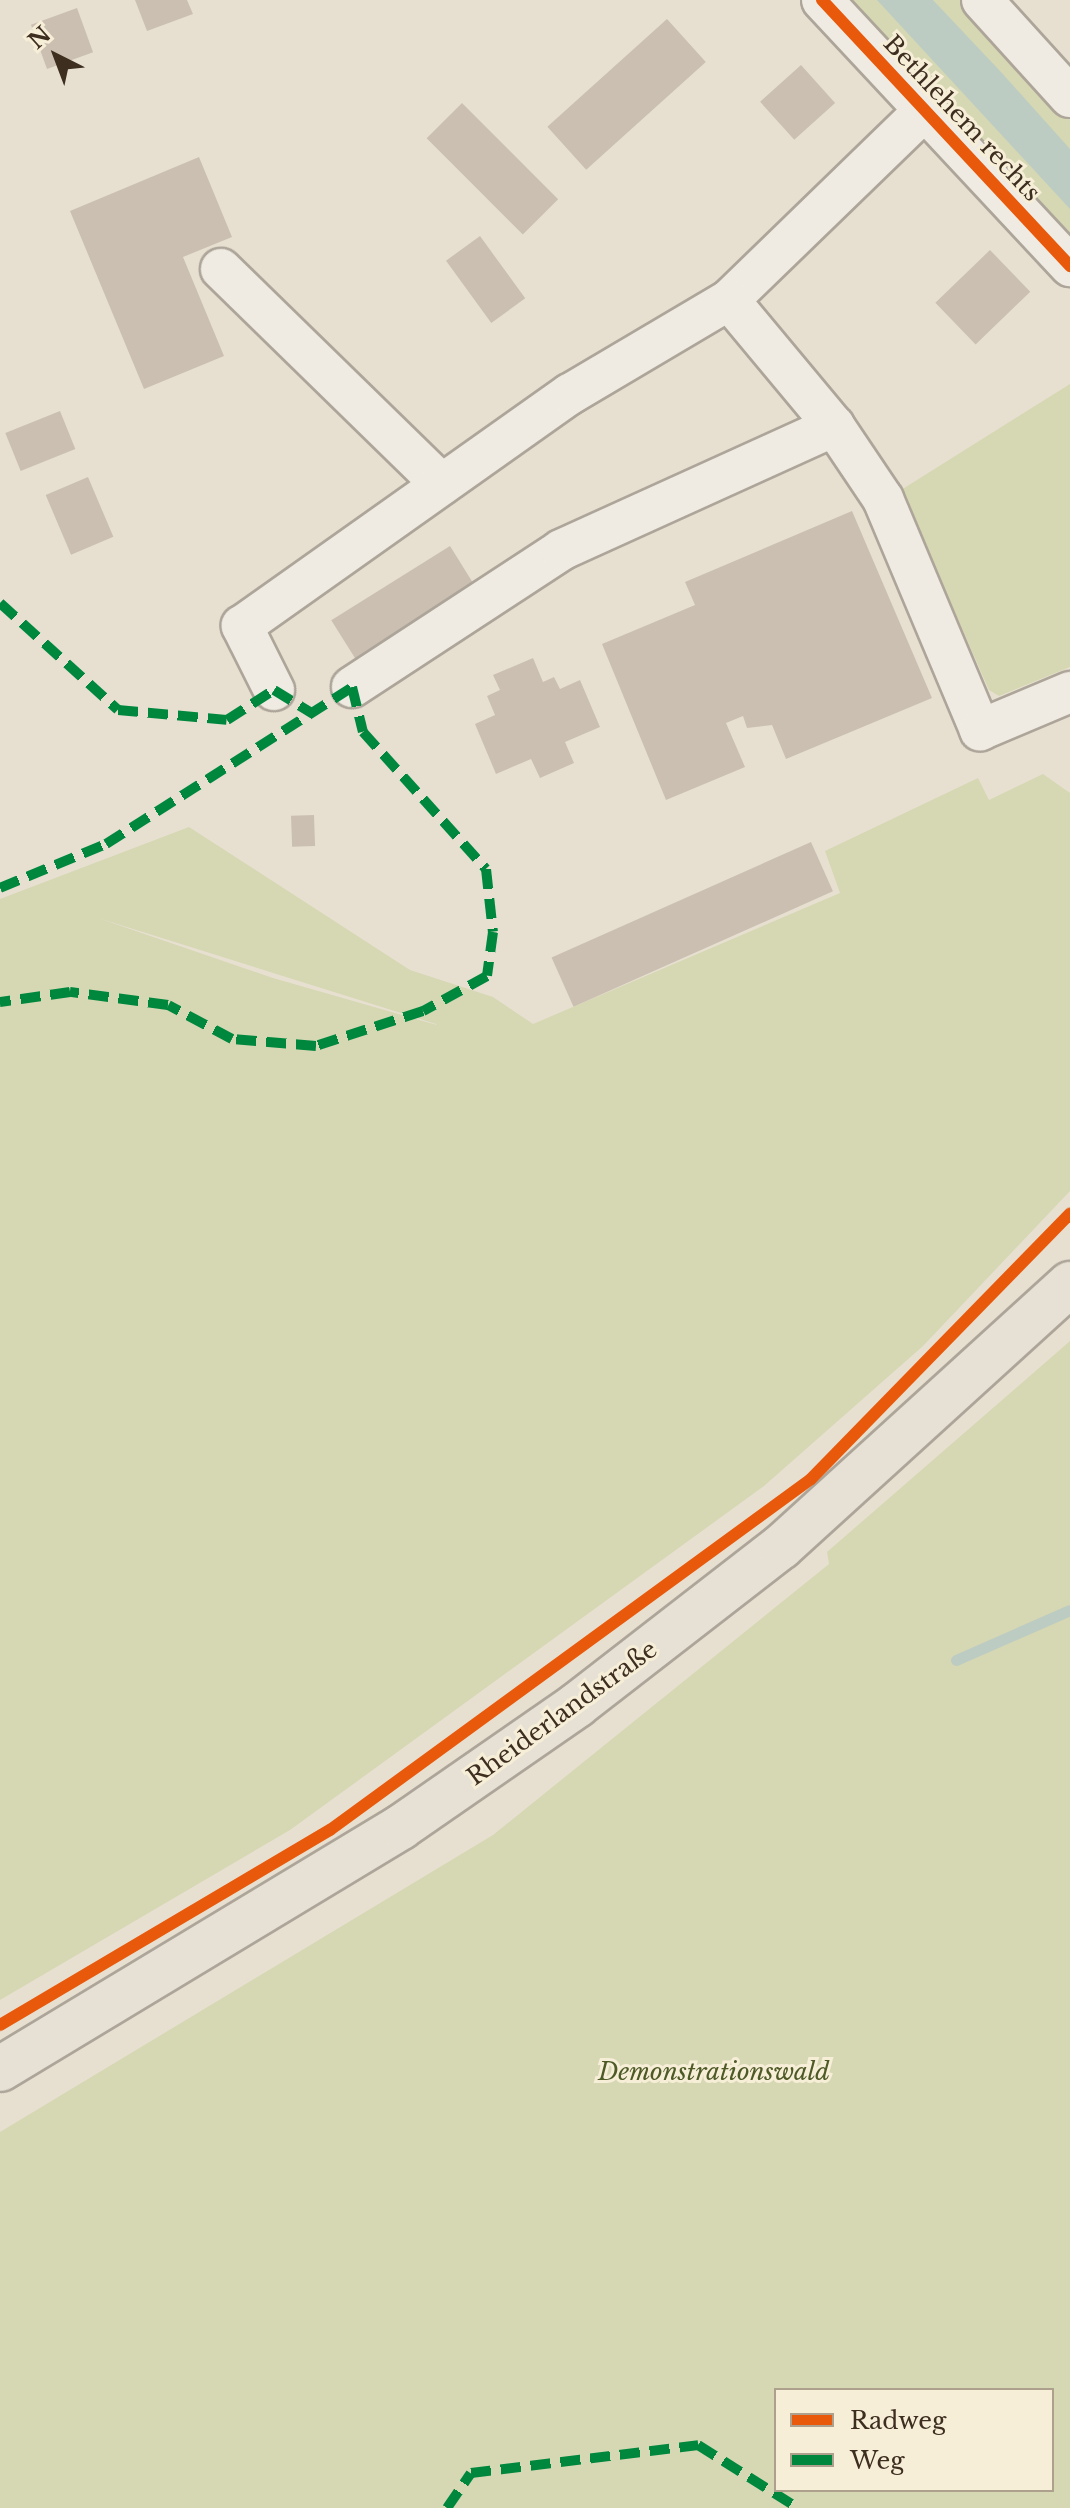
<!DOCTYPE html>
<meta charset="utf-8">
<style>
body{margin:0}
#map{position:relative;width:1070px;height:2508px;overflow:hidden;background:#e7e0d1;font-family:"Libre Baskerville",serif}
div>[style]{position:absolute}
[style*='--x']{left:calc(var(--x)*1px);top:calc(var(--y)*1px);width:calc(var(--w)*1px);rotate:calc(var(--a)*1deg)}
.green>*{inset:0;background:#d6d7b3}
.water>*{inset:0;background:#bcccc2}
.stream>*{height:11px;margin:-5.5px;padding:0 5.5px;transform-origin:5.5px;border-radius:5.5px;background:#bcccc2}
.building>*{inset:0;background:#cbbfb2;transform-origin:0 0}
.roads{filter:drop-shadow(2px 0 #ada599) drop-shadow(-2px 0 #ada599) drop-shadow(0 2px #ada599) drop-shadow(0 -2px #ada599)}
.minor>*{height:40px;margin:-20px;padding:0 20px;transform-origin:20px;border-radius:20px;background:#efebe3}
.major>*{height:44px;margin:-22px;padding:0 22px;transform-origin:22px;border-radius:22px;background:#e6e1d4}
.quiet>*{height:10px;margin-top:-5px;transform-origin:0;background:repeating-linear-gradient(90deg,#00873e 0 20px,transparent 0 30px)}
.cycleway>*{height:12px;margin:-6px;padding:0 6px;transform-origin:6px;border-radius:6px;background:#e8590c}
span{translate:-50% -50%;white-space:nowrap;text-align:center;line-height:1.15;-webkit-text-stroke:6px #f7eed8;paint-order:stroke}
.street-label{font-size:24px;color:#3d2e20}
.park-label{font-size:24px;color:#4d5a26;font-style:italic}
.legend{position:absolute;left:774px;top:2388px;width:280px;height:104px;box-sizing:border-box;background:#f7eed8;border:2px solid #ada18e;margin:0;padding:10px 14px;list-style:none;font-size:24px;color:#3d2e20}
.legend li{display:flex;align-items:center;gap:16px;height:40px}
.legend b{width:40px;border:2px solid #ada18e}
.north{position:absolute;left:16px;top:16px;width:80px;height:80px;-webkit-text-stroke:6px #f7eed8;paint-order:stroke;rotate:318deg;font-size:22px;font-weight:700;line-height:32px;text-align:center;color:#3d2e20}
.north::after{content:'';display:block;margin:auto;width:28px;height:36px;background:#3d2e20;clip-path:polygon(50% 0,100% 100%,50% 72%,0 100%)}
</style>
<div id="map">
<div class="green">
<div style="clip-path:polygon(843px 0,964px 0,1070px 116px,1070px 246px)"></div>
<div style="clip-path:polygon(1070px 384px,1070px 667px,999px 696px,989px 690px,901px 490px)"></div>
<div style="clip-path:polygon(evenodd,1043px 774px,1070px 793px,1070px 1191px,923px 1346px,764px 1486px,290px 1830px,0 2000px,0 899px,189px 827px,410px 970px,493px 997px,533px 1024px,840px 893px,825px 851px,978px 778px,989px 800px,1043px 774px,98px 918px,436px 1024px,437px 1025px,273px 978px,98px 918px)"></div>
<div style="clip-path:polygon(evenodd,1070px 1341px,1070px 2508px,0 2508px,0 2132px,493px 1835px,829px 1564px,827px 1552px,1070px 1341px,776px 2390px,1052px 2390px,1052px 2490px,776px 2490px,776px 2390px)"></div>
</div>
<div class="water">
<div style="clip-path:polygon(877px 0,933px 0,1000px 71px,1070px 149px,1070px 209px)"></div>
</div>
<div class="stream">
<div style="--x:956;--y:1660;--w:124;--a:-23.7"></div>
</div>
<div class="building">
<div style="clip-path:polygon(135px 0,187px 0,193px 14px,147px 31px)"></div>
<div style="left:77px;top:8px;width:47px;height:49px;rotate:70deg"></div>
<div style="left:667px;top:19px;width:58px;height:161px;rotate:48deg"></div>
<div style="left:801px;top:65px;width:51px;height:55px;rotate:48deg"></div>
<div style="left:462px;top:103px;width:136px;height:50px;rotate:45deg"></div>
<div style="clip-path:polygon(199px 157px,232px 237px,183px 257px,224px 356px,144px 389px,70px 211px)"></div>
<div style="left:480px;top:236px;width:77px;height:42px;rotate:54deg"></div>
<div style="left:990px;top:250px;width:58px;height:76px;rotate:46deg"></div>
<div style="left:60px;top:411px;width:41px;height:59px;rotate:68deg"></div>
<div style="left:88px;top:477px;width:65px;height:46px;rotate:67deg"></div>
<div style="clip-path:polygon(852px 511px,932px 698px,786px 759px,772px 725px,747px 728px,743px 716px,726px 723px,745px 767px,666px 800px,602px 644px,695px 605px,685px 582px)"></div>
<div style="left:450px;top:546px;width:55px;height:140px;rotate:58deg"></div>
<div style="clip-path:polygon(533px 658px,543px 682px,554px 677px,560px 689px,580px 680px,600px 727px,565px 742px,574px 763px,540px 778px,531px 759px,496px 774px,475px 724px,495px 715px,487px 696px,500px 690px,493px 675px)"></div>
<div style="left:314px;top:815px;width:31px;height:23px;rotate:88deg"></div>
<div style="left:811px;top:842px;width:54px;height:284px;rotate:66deg"></div>
</div>
<div class="roads">
<div class="minor">
<div style="--x:822;--y:0;--w:364;--a:47"></div>
<div style="--x:982;--y:0;--w:131;--a:47.8"></div>
<div style="--x:221;--y:269;--w:308;--a:44.3"></div>
<div style="--x:834;--y:426;--w:88;--a:56.1"></div>
<div style="--x:883;--y:499;--w:251;--a:67.2"></div>
<div style="--x:980;--y:730;--w:98;--a:-22.9"></div>
<div style="--x:352;--y:687;--w:250;--a:-33.2"></div>
<div style="--x:561;--y:550;--w:300;--a:-24.4"></div>
<div style="--x:834;--y:426;--w:164;--a:-129.8"></div>
<div style="--x:729;--y:300;--w:272;--a:-44.1"></div>
<div style="--x:274;--y:690;--w:72;--a:-116.6"></div>
<div style="--x:242;--y:626;--w:402;--a:-35.3"></div>
<div style="--x:570;--y:394;--w:185;--a:-30.6"></div>
</div>
<div class="major">
<div style="--x:0;--y:2069;--w:468;--a:-31.1"></div>
<div style="--x:401;--y:1827;--w:214;--a:-34.7"></div>
<div style="--x:577;--y:1705;--w:258;--a:-37.8"></div>
<div style="--x:781;--y:1547;--w:391;--a:-42.3"></div>
</div>
</div>
<div class="quiet">
<div style="--x:0;--y:603;--w:159;--a:42.2"></div>
<div style="--x:118;--y:710;--w:109;--a:5.2"></div>
<div style="--x:227;--y:720;--w:56;--a:-32.6"></div>
<div style="--x:274;--y:690;--w:46;--a:31.6"></div>
<div style="--x:0;--y:888;--w:115;--a:-22.5"></div>
<div style="--x:106;--y:844;--w:292;--a:-32.5"></div>
<div style="--x:352;--y:687;--w:46;--a:76.3"></div>
<div style="--x:363;--y:732;--w:184;--a:48.1"></div>
<div style="--x:486;--y:869;--w:63;--a:83.7"></div>
<div style="--x:493;--y:932;--w:44;--a:97.8"></div>
<div style="--x:487;--y:976;--w:73;--a:151.3"></div>
<div style="--x:423;--y:1011;--w:113;--a:161.9"></div>
<div style="--x:316;--y:1046;--w:84;--a:-175.2"></div>
<div style="--x:232;--y:1039;--w:72;--a:-152"></div>
<div style="--x:168;--y:1005;--w:99;--a:-172.4"></div>
<div style="--x:70;--y:992;--w:71;--a:171.9"></div>
<div style="--x:447;--y:2508;--w:42;--a:-55.6"></div>
<div style="--x:471;--y:2473;--w:229;--a:-7"></div>
<div style="--x:698;--y:2445;--w:118;--a:32.2"></div>
</div>
<div class="cycleway">
<div style="--x:822;--y:0;--w:364;--a:47"></div>
<div style="--x:0;--y:2025;--w:383;--a:-30.6"></div>
<div style="--x:330;--y:1830;--w:595;--a:-36.12"></div>
<div style="--x:811;--y:1479;--w:371;--a:-45.7"></div>
</div>
<div class="street-label">
<span style="left:962px;top:118px;rotate:47deg">Bethlehem rechts</span>
<span style="left:562px;top:1713px;rotate:-36deg">Rheiderlandstraße</span>
</div>
<div class="park-label">
<span style="left:714px;top:2072px">Demonstrationswald</span>
</div>
<ul class="legend">
<li><b style="height:10px;background:#e8590c"></b>Radweg</li>
<li><b style="height:10px;background:#00873e"></b>Weg</li>
</ul>
<div class="north">N</div>
</div>
